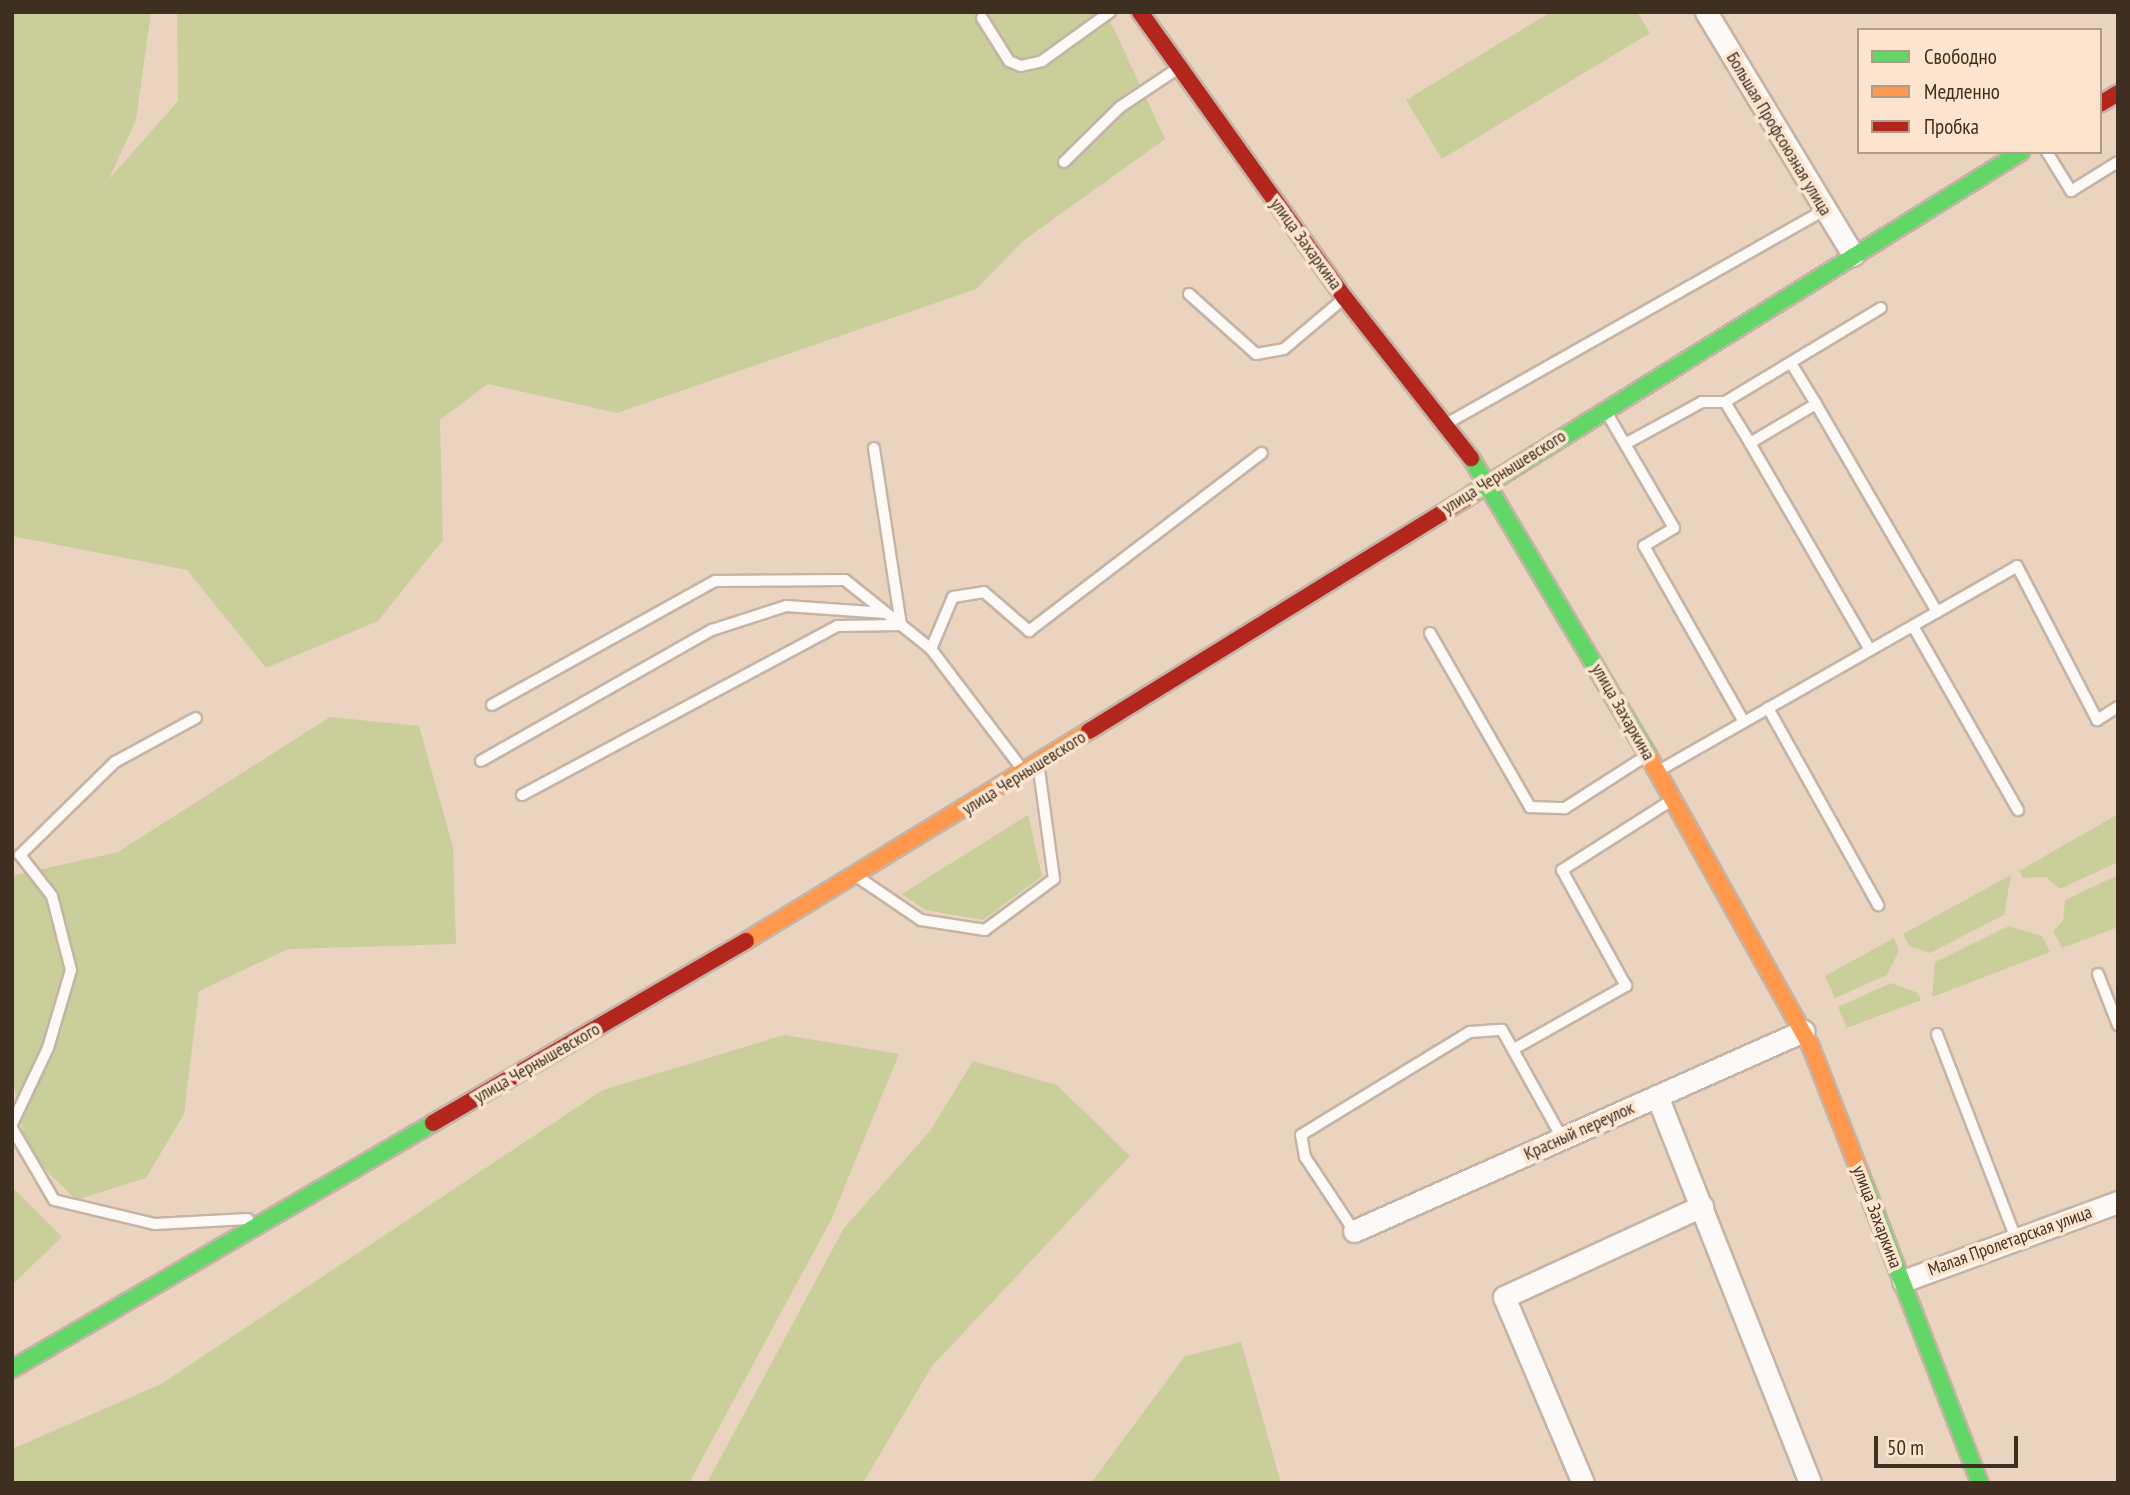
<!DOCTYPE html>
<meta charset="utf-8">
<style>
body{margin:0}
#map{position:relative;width:2130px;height:1495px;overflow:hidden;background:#ead4c0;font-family:"PT Sans Narrow",sans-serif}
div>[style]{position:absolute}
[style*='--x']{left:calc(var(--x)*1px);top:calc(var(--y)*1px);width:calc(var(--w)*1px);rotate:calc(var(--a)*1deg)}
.green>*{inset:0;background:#cace9a}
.roads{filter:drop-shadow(2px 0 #c5b4a5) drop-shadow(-2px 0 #c5b4a5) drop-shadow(0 2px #c5b4a5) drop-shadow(0 -2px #c5b4a5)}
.lane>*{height:10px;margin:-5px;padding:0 5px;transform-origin:5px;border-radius:5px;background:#fcf9f6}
.street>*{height:21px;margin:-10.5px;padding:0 10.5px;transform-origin:10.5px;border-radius:10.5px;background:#fcf9f6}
.fast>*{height:16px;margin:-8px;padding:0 8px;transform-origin:8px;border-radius:8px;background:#63d668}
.slow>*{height:16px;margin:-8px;padding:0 8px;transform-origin:8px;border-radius:8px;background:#ff974d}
.jam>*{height:16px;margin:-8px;padding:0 8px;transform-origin:8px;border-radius:8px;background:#b3261e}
span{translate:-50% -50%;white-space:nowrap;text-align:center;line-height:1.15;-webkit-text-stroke:7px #fde4ce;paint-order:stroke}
.street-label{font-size:18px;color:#3f2f21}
.frame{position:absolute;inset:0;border:14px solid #3f2f21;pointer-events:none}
.legend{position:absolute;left:1857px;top:28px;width:245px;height:126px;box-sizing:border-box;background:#fde4ce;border:2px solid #b19c89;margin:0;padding:9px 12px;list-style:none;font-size:21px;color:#3f2f21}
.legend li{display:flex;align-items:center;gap:14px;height:35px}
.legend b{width:35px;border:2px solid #b19c89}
.scale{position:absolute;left:1874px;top:1436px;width:144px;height:32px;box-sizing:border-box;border:4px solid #3f2f21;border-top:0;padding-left:9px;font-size:21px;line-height:24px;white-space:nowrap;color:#3f2f21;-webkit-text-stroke:5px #fde4ce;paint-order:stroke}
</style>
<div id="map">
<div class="green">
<div style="clip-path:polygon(12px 12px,151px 12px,136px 120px,109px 179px,178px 101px,177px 12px,1106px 12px,1165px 139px,1023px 241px,976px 289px,617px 413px,488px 384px,440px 420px,443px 540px,378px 621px,266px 668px,187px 570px,12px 536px)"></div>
<div style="clip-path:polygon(1551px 12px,1637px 12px,1650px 33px,1442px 159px,1406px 100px)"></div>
<div style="clip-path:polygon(330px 717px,419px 726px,453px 847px,456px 944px,288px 949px,199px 991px,184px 1114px,146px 1178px,76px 1200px,26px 1150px,12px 1074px,12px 876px,118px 852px)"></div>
<div style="clip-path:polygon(2118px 814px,2118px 862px,2060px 889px,2046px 877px,2023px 878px,2019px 871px)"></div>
<div style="clip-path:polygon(1028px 815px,1042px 876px,983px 920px,925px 910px,902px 894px)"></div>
<div style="clip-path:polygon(2011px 875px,2004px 915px,1930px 953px,1909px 946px,1903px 934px)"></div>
<div style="clip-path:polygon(2118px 875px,2118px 927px,2062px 948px,2053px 931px,2063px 921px,2065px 900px)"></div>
<div style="clip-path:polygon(2009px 926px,2042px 936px,2050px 952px,1932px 997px,1935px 962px)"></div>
<div style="clip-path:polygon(1894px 938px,1899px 951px,1887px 975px,1835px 998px,1825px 976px)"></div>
<div style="clip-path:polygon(1891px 983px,1918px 993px,1921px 1000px,1847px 1028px,1838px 1007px)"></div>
<div style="clip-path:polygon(784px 1035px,899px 1054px,831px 1220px,689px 1483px,12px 1483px,12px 1449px,161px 1384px,603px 1090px)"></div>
<div style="clip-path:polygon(973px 1061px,1057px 1085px,1130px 1156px,932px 1366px,863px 1483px,707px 1483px,844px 1228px,930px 1131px)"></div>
<div style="clip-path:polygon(12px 1187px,62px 1237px,12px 1285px)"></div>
<div style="clip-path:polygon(1241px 1342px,1281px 1483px,1091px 1483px,1185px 1356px)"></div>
</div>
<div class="roads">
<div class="lane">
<div style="--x:982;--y:18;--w:51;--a:57.9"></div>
<div style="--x:1009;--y:61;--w:13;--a:23"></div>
<div style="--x:1021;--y:66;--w:22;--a:-13"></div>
<div style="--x:1042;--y:61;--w:84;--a:-35.8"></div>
<div style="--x:2047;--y:152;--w:46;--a:58.4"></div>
<div style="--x:2071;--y:191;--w:55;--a:-31.7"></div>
<div style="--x:1064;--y:162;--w:78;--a:-44.5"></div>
<div style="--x:1120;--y:107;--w:69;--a:-33.7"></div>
<div style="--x:1189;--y:294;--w:90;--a:41.8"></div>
<div style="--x:1256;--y:354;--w:28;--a:-10"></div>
<div style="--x:1284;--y:349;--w:76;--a:-40.2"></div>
<div style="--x:1791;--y:363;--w:48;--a:58.6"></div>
<div style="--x:1725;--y:402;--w:48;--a:58.6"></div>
<div style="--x:1608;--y:415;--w:131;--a:59.7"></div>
<div style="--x:1674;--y:528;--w:35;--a:149"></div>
<div style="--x:1644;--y:546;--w:202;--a:60.4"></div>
<div style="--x:1446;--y:424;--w:435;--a:-29.5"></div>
<div style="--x:1625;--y:444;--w:88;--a:-28.6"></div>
<div style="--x:1702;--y:402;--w:23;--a:0"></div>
<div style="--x:1725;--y:402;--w:182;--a:-31.1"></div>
<div style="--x:1913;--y:626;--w:212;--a:60.3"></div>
<div style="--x:1430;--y:633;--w:201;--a:60.1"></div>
<div style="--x:1530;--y:807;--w:35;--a:2"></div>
<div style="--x:1565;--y:808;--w:96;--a:-32.7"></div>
<div style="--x:931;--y:649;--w:56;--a:-67.1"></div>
<div style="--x:953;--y:597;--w:31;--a:-9"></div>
<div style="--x:984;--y:592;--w:60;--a:40.9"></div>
<div style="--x:1029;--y:631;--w:293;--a:-37.4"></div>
<div style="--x:1870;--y:650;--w:239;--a:-120.1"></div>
<div style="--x:1750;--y:443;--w:77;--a:-30.6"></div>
<div style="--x:1816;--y:404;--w:241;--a:59.8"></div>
<div style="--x:492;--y:705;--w:255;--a:-29.1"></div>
<div style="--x:715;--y:581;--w:130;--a:-0.4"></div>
<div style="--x:845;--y:580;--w:110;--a:38.7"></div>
<div style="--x:931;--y:649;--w:152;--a:52.8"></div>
<div style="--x:1768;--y:708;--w:226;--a:60.8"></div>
<div style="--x:481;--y:761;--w:266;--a:-29.6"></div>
<div style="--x:712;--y:630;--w:78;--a:-18"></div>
<div style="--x:786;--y:606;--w:100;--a:4"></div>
<div style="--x:1660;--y:770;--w:411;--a:-29.7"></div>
<div style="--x:2017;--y:566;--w:174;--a:62.5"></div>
<div style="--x:2097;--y:720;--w:25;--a:-32"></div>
<div style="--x:522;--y:795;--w:357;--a:-28.2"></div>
<div style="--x:837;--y:626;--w:64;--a:-0.9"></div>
<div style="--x:901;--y:625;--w:179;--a:-98.7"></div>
<div style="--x:859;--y:878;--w:75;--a:34.1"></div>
<div style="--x:921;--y:920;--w:65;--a:8.9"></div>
<div style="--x:985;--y:930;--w:86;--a:-36.5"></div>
<div style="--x:1054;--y:879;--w:111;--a:-97.8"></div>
<div style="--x:2098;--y:974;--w:55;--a:68.6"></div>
<div style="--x:1937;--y:1034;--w:220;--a:68.9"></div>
<div style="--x:1514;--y:1049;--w:129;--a:-29.4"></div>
<div style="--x:1626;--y:986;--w:132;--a:-118.9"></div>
<div style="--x:1562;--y:870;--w:130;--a:-32.5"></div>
<div style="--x:12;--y:1124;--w:84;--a:-64.7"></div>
<div style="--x:48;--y:1048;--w:81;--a:-73.6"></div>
<div style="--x:71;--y:970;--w:76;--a:-104.4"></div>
<div style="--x:52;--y:896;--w:52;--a:-128"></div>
<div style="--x:20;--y:855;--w:133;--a:-44.4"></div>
<div style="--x:115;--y:762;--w:92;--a:-28.5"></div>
<div style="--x:12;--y:1128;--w:83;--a:59.7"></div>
<div style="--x:54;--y:1200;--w:104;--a:13.4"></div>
<div style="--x:155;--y:1224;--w:93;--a:-3.1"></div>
<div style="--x:1354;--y:1231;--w:89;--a:-123.5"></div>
<div style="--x:1305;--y:1157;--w:22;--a:-100"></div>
<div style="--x:1301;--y:1135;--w:198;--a:-31.4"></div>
<div style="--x:1470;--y:1032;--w:32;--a:-4"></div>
<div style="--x:1502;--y:1030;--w:124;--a:60.9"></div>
</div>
<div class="street">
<div style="--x:1706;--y:12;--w:284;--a:58.8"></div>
<div style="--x:1657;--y:1096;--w:416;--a:68.4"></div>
<div style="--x:1354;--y:1231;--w:492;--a:-24"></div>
<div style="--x:1903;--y:1281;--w:229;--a:-20.2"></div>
<div style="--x:1583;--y:1483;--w:202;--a:-113"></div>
<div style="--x:1504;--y:1297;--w:218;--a:-24.7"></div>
</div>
<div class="fast">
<div style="--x:1471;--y:458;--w:348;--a:59.2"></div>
<div style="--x:1472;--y:494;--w:647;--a:-31.92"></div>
<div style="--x:1861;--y:1175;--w:330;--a:68.9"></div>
<div style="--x:12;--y:1369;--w:488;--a:-30.3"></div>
</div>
<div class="slow">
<div style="--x:1649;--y:757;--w:332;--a:60.8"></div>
<div style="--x:1811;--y:1047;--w:137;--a:68.7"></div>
<div style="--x:746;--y:941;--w:402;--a:-31.5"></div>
</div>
<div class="jam">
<div style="--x:1140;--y:12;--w:352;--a:54.4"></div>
<div style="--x:1345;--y:298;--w:204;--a:51.8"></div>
<div style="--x:2100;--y:104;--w:21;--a:-31"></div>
<div style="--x:1089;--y:731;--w:450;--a:-31.7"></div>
<div style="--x:433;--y:1123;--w:362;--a:-30.2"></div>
</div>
</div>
<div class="street-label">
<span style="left:1779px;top:134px;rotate:59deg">Большая Профсоюзная улица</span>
<span style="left:1306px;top:244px;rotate:54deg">улица Захаркина</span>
<span style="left:1504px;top:472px;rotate:-32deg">улица Чернышевского</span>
<span style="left:1623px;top:712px;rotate:60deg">улица Захаркина</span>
<span style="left:1024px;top:773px;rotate:-32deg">улица Чернышевского</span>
<span style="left:537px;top:1063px;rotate:-30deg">улица Чернышевского</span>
<span style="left:1579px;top:1131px;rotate:-24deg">Красный переулок</span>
<span style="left:1877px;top:1217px;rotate:69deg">улица Захаркина</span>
<span style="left:2010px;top:1241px;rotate:-20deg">Малая Пролетарская улица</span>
</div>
<div class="frame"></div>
<ul class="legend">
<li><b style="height:9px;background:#63d668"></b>Свободно</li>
<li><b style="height:9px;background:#ff974d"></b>Медленно</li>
<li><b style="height:9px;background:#b3261e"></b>Пробка</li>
</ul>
<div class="scale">50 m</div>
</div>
